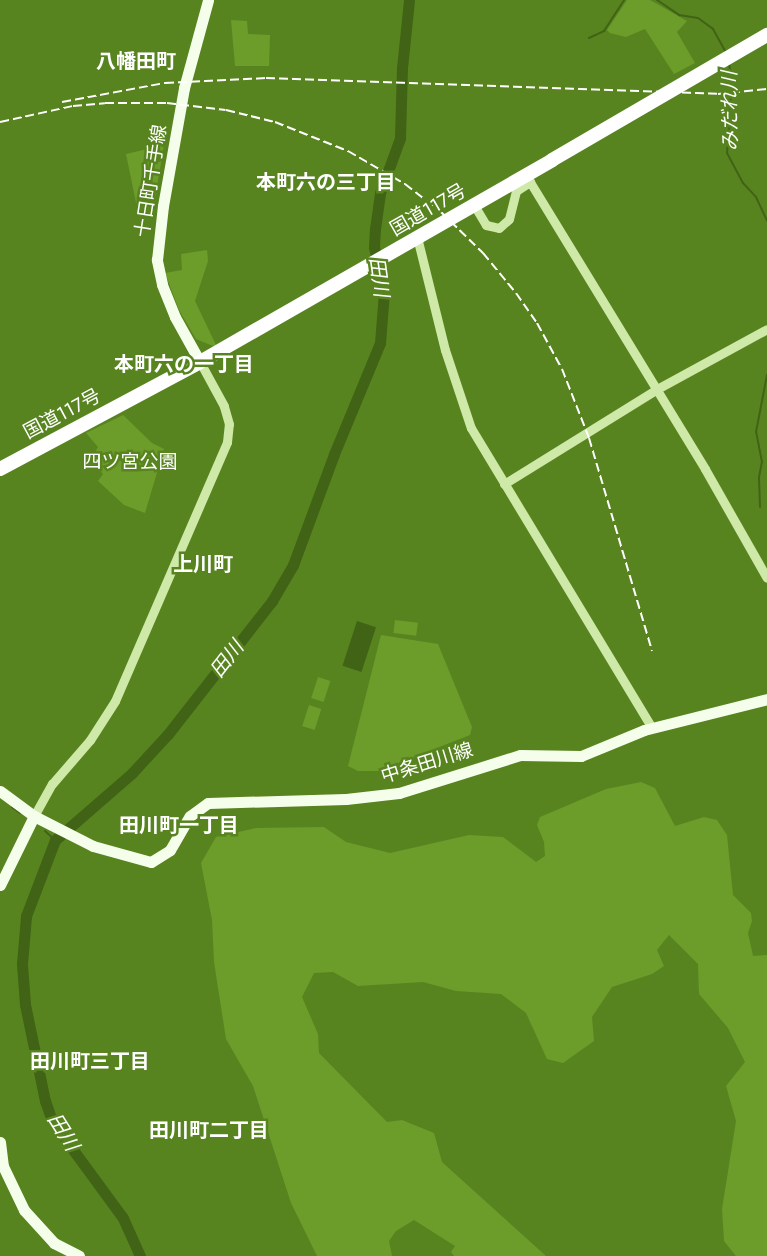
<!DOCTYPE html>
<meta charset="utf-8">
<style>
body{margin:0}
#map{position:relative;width:767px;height:1256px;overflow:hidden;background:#588420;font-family:Jost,"Noto Sans JP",sans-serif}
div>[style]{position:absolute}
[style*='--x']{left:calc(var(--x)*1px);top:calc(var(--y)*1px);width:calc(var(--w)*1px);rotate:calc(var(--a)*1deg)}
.green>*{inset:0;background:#6c9c2a;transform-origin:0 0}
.water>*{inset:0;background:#416316;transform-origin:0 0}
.stream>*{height:2px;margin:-1px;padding:0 1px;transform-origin:1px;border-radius:1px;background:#416316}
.river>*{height:11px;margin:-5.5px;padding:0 5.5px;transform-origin:5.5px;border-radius:5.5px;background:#416316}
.minor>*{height:9px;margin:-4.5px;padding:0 4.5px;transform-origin:4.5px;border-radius:4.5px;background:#cee9a8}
.major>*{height:11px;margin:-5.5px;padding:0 5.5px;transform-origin:5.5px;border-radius:5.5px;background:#f5feeb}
.highway>*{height:14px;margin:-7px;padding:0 7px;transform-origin:7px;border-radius:7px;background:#fff}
.rail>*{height:2px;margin-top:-1px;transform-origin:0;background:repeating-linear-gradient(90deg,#fff 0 9px,transparent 0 13px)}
.highway-bridge>*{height:14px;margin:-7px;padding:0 7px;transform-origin:7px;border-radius:7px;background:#fff}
span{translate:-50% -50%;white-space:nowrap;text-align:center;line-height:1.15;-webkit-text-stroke:5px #588420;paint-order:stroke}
.street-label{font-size:19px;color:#fff}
.park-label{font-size:19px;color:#fff}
.neighbourhood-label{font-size:20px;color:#fff;font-weight:700}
.water-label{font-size:20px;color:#fff;font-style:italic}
</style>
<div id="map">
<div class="green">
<div style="clip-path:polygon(627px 0,650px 0,687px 21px,677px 32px,695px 63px,674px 74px,645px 29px,626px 37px,610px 33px,607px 30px)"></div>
<div style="clip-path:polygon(231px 20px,247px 21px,248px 34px,270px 35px,269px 66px,235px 66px)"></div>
<div style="clip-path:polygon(164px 145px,152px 216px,139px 217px,126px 154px)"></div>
<div style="clip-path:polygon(207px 250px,208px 261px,195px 301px,216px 345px,213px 346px,196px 339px,179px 310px,165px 273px,182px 270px,181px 254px)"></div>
<div style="clip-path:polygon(123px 415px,152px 443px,164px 449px,145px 513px,124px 505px,98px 481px,103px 474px,91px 460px,98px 447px,86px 433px)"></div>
<div style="left:395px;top:620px;width:23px;height:13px;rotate:7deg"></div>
<div style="clip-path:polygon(381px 635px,438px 644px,472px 727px,470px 735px,378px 771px,358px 771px,348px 766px)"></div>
<div style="left:318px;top:677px;width:13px;height:22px;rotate:18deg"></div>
<div style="left:309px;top:705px;width:13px;height:22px;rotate:18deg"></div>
<div style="clip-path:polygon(641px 782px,655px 788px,675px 826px,704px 817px,717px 820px,727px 835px,733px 895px,751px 913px,752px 921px,748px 933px,753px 956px,767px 955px,767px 1256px,736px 1256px,724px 1241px,722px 1209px,736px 1121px,726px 1086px,745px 1062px,728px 1028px,699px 994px,698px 964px,669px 935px,657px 950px,664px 966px,652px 974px,612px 987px,592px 1017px,594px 1041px,563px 1063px,547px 1059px,526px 1013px,501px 994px,456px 991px,423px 982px,358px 986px,333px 972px,314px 973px,302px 997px,318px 1034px,319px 1053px,387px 1122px,402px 1120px,434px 1133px,442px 1162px,546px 1256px,454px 1256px,451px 1252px,455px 1246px,414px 1220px,396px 1231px,389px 1241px,392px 1256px,317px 1256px,291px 1203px,253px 1086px,226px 1039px,214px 962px,212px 920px,201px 863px,216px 837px,256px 828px,324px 827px,346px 842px,390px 853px,469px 835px,503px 837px,536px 862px,545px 856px,544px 842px,537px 825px,540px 817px,606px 789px)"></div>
</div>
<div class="water">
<div style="left:357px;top:621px;width:20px;height:47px;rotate:18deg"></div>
</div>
<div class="stream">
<div style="--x:657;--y:0;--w:27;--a:34"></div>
<div style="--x:679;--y:15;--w:19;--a:9"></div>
<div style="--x:698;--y:18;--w:19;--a:36"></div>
<div style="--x:713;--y:29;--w:26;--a:61"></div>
<div style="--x:589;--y:38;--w:17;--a:-25"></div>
<div style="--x:604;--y:31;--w:37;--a:-57"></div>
<div style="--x:729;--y:64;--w:16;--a:79"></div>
<div style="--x:732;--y:80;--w:73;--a:93.9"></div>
<div style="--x:727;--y:153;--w:34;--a:62"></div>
<div style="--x:743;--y:183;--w:19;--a:47"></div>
<div style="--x:756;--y:197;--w:26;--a:65"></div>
<div style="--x:760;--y:507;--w:30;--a:-92"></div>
<div style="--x:759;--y:477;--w:15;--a:-79"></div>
<div style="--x:762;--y:462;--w:31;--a:-101"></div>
<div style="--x:756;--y:432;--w:58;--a:-79.1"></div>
<div style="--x:12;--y:807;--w:10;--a:37"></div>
<div style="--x:45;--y:831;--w:13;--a:42"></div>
</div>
<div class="river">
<div style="--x:140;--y:1256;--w:42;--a:-114.1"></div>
<div style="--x:123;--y:1218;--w:120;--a:-126.2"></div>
<div style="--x:52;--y:1121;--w:21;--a:-109"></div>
<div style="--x:45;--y:1101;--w:99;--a:-101.7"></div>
<div style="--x:25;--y:1004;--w:40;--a:-94.3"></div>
<div style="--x:22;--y:964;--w:48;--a:-85.2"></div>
<div style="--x:26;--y:916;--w:81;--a:-69.1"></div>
<div style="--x:55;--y:840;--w:102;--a:-41"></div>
<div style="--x:132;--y:773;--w:53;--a:-47.3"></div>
<div style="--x:168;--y:734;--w:169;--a:-52"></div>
<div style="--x:272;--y:601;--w:42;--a:-59.7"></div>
<div style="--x:293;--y:565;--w:118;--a:-69.7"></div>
<div style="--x:334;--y:454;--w:120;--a:-67.5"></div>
<div style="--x:380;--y:343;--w:51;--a:-85.5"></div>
<div style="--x:384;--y:292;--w:46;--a:-102.5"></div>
<div style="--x:374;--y:247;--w:18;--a:-87"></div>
<div style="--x:375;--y:229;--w:36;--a:-82"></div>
<div style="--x:380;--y:193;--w:59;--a:-70"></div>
<div style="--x:400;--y:138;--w:70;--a:-88.4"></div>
<div style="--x:402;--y:68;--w:68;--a:-84.1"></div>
</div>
<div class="minor">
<div style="--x:474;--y:205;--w:23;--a:59"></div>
<div style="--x:486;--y:225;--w:13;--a:13"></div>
<div style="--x:499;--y:228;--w:13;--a:-42"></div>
<div style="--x:509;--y:219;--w:29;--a:-76"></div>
<div style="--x:516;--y:191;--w:17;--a:-33"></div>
<div style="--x:530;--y:182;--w:336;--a:58.6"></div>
<div style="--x:705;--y:469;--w:125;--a:60.4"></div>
<div style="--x:417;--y:237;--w:116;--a:76.1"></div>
<div style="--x:445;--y:350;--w:82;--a:71.6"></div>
<div style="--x:471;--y:428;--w:350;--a:58.9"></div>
<div style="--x:504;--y:484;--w:180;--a:-31.8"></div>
<div style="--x:657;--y:389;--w:125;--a:-28.6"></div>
<div style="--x:34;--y:816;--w:37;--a:-61"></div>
<div style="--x:52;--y:784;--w:58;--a:-49.2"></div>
<div style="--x:90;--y:740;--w:46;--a:-57.3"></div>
<div style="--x:115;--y:701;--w:282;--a:-66.6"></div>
<div style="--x:227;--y:442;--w:18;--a:-84"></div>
<div style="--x:229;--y:424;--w:19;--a:-106"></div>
<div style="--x:224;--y:406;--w:50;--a:-118.6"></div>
</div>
<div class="major">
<div style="--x:200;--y:362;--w:51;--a:-119.1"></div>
<div style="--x:175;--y:317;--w:35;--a:-112"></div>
<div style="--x:162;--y:284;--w:25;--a:-102"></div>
<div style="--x:157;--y:260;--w:54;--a:-83.7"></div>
<div style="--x:163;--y:206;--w:120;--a:-79.9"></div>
<div style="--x:184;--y:88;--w:91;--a:-74.7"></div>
<div style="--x:0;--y:791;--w:42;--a:36.3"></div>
<div style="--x:34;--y:816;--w:77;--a:116.2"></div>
<div style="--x:34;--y:816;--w:66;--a:27"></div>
<div style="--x:93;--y:846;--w:60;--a:15.4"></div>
<div style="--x:151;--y:862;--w:22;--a:-32"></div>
<div style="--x:170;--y:850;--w:39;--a:-60"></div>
<div style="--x:190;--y:816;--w:22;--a:-36"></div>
<div style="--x:208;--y:803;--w:138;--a:-1.7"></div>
<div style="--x:346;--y:799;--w:53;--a:-6.5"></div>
<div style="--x:399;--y:793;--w:127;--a:-17.4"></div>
<div style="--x:520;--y:755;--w:61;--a:0.9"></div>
<div style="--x:581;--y:756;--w:68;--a:-22.4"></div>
<div style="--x:644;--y:730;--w:127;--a:-14.1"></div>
<div style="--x:0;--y:1142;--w:24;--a:83"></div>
<div style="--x:3;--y:1166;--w:49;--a:64.5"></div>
<div style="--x:24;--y:1210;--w:45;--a:47.7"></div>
<div style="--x:54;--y:1243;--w:28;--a:27"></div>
</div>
<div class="highway">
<div style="--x:0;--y:469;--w:227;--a:-28.1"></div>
<div style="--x:200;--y:362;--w:406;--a:-29.8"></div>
</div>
<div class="rail">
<div style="--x:62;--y:102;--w:105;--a:-10.5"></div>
<div style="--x:165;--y:83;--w:101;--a:-2.8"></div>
<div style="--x:266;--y:78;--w:452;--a:2"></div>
<div style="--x:718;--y:94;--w:49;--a:-5.8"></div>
<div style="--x:0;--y:122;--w:75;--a:-12.4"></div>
<div style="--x:73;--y:106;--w:32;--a:-5"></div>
<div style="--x:105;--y:103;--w:62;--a:0"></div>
<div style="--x:167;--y:103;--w:59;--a:6.8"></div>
<div style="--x:226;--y:110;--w:50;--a:13.8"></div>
<div style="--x:275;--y:122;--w:79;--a:21.7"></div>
<div style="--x:348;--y:151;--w:66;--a:30.1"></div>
<div style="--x:405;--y:184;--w:46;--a:37.9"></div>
<div style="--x:441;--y:212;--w:59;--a:44.3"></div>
<div style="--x:483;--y:253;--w:52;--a:50.5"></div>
<div style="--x:516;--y:293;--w:37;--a:55"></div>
<div style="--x:537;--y:323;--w:52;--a:61.5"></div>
<div style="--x:562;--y:369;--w:74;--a:68.6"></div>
<div style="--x:589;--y:438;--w:222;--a:73.5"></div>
</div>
<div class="highway-bridge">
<div style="--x:552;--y:160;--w:249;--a:-30.2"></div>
</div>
<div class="street-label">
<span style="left:151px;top:181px;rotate:-81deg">十日町千手線</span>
<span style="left:428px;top:210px;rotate:-30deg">国道117号</span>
<span style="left:62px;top:414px;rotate:-28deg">国道117号</span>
<span style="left:427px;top:763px;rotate:-17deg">中条田川線</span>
</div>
<div class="park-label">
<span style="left:130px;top:462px">四ツ宮公園</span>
</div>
<div class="neighbourhood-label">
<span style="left:136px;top:61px">八幡田町</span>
<span style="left:326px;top:182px">本町六の三丁目</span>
<span style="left:184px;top:364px">本町六の一丁目</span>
<span style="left:203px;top:564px">上川町</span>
<span style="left:179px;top:825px">田川町一丁目</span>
<span style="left:90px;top:1061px">田川町三丁目</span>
<span style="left:209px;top:1130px">田川町二丁目</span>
</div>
<div class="water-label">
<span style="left:730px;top:111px;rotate:-91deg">みだれ川</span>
<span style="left:379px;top:277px;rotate:82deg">田川</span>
<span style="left:227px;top:659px;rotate:-52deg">田川</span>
<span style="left:63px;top:1132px;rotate:58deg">田川</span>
</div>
</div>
